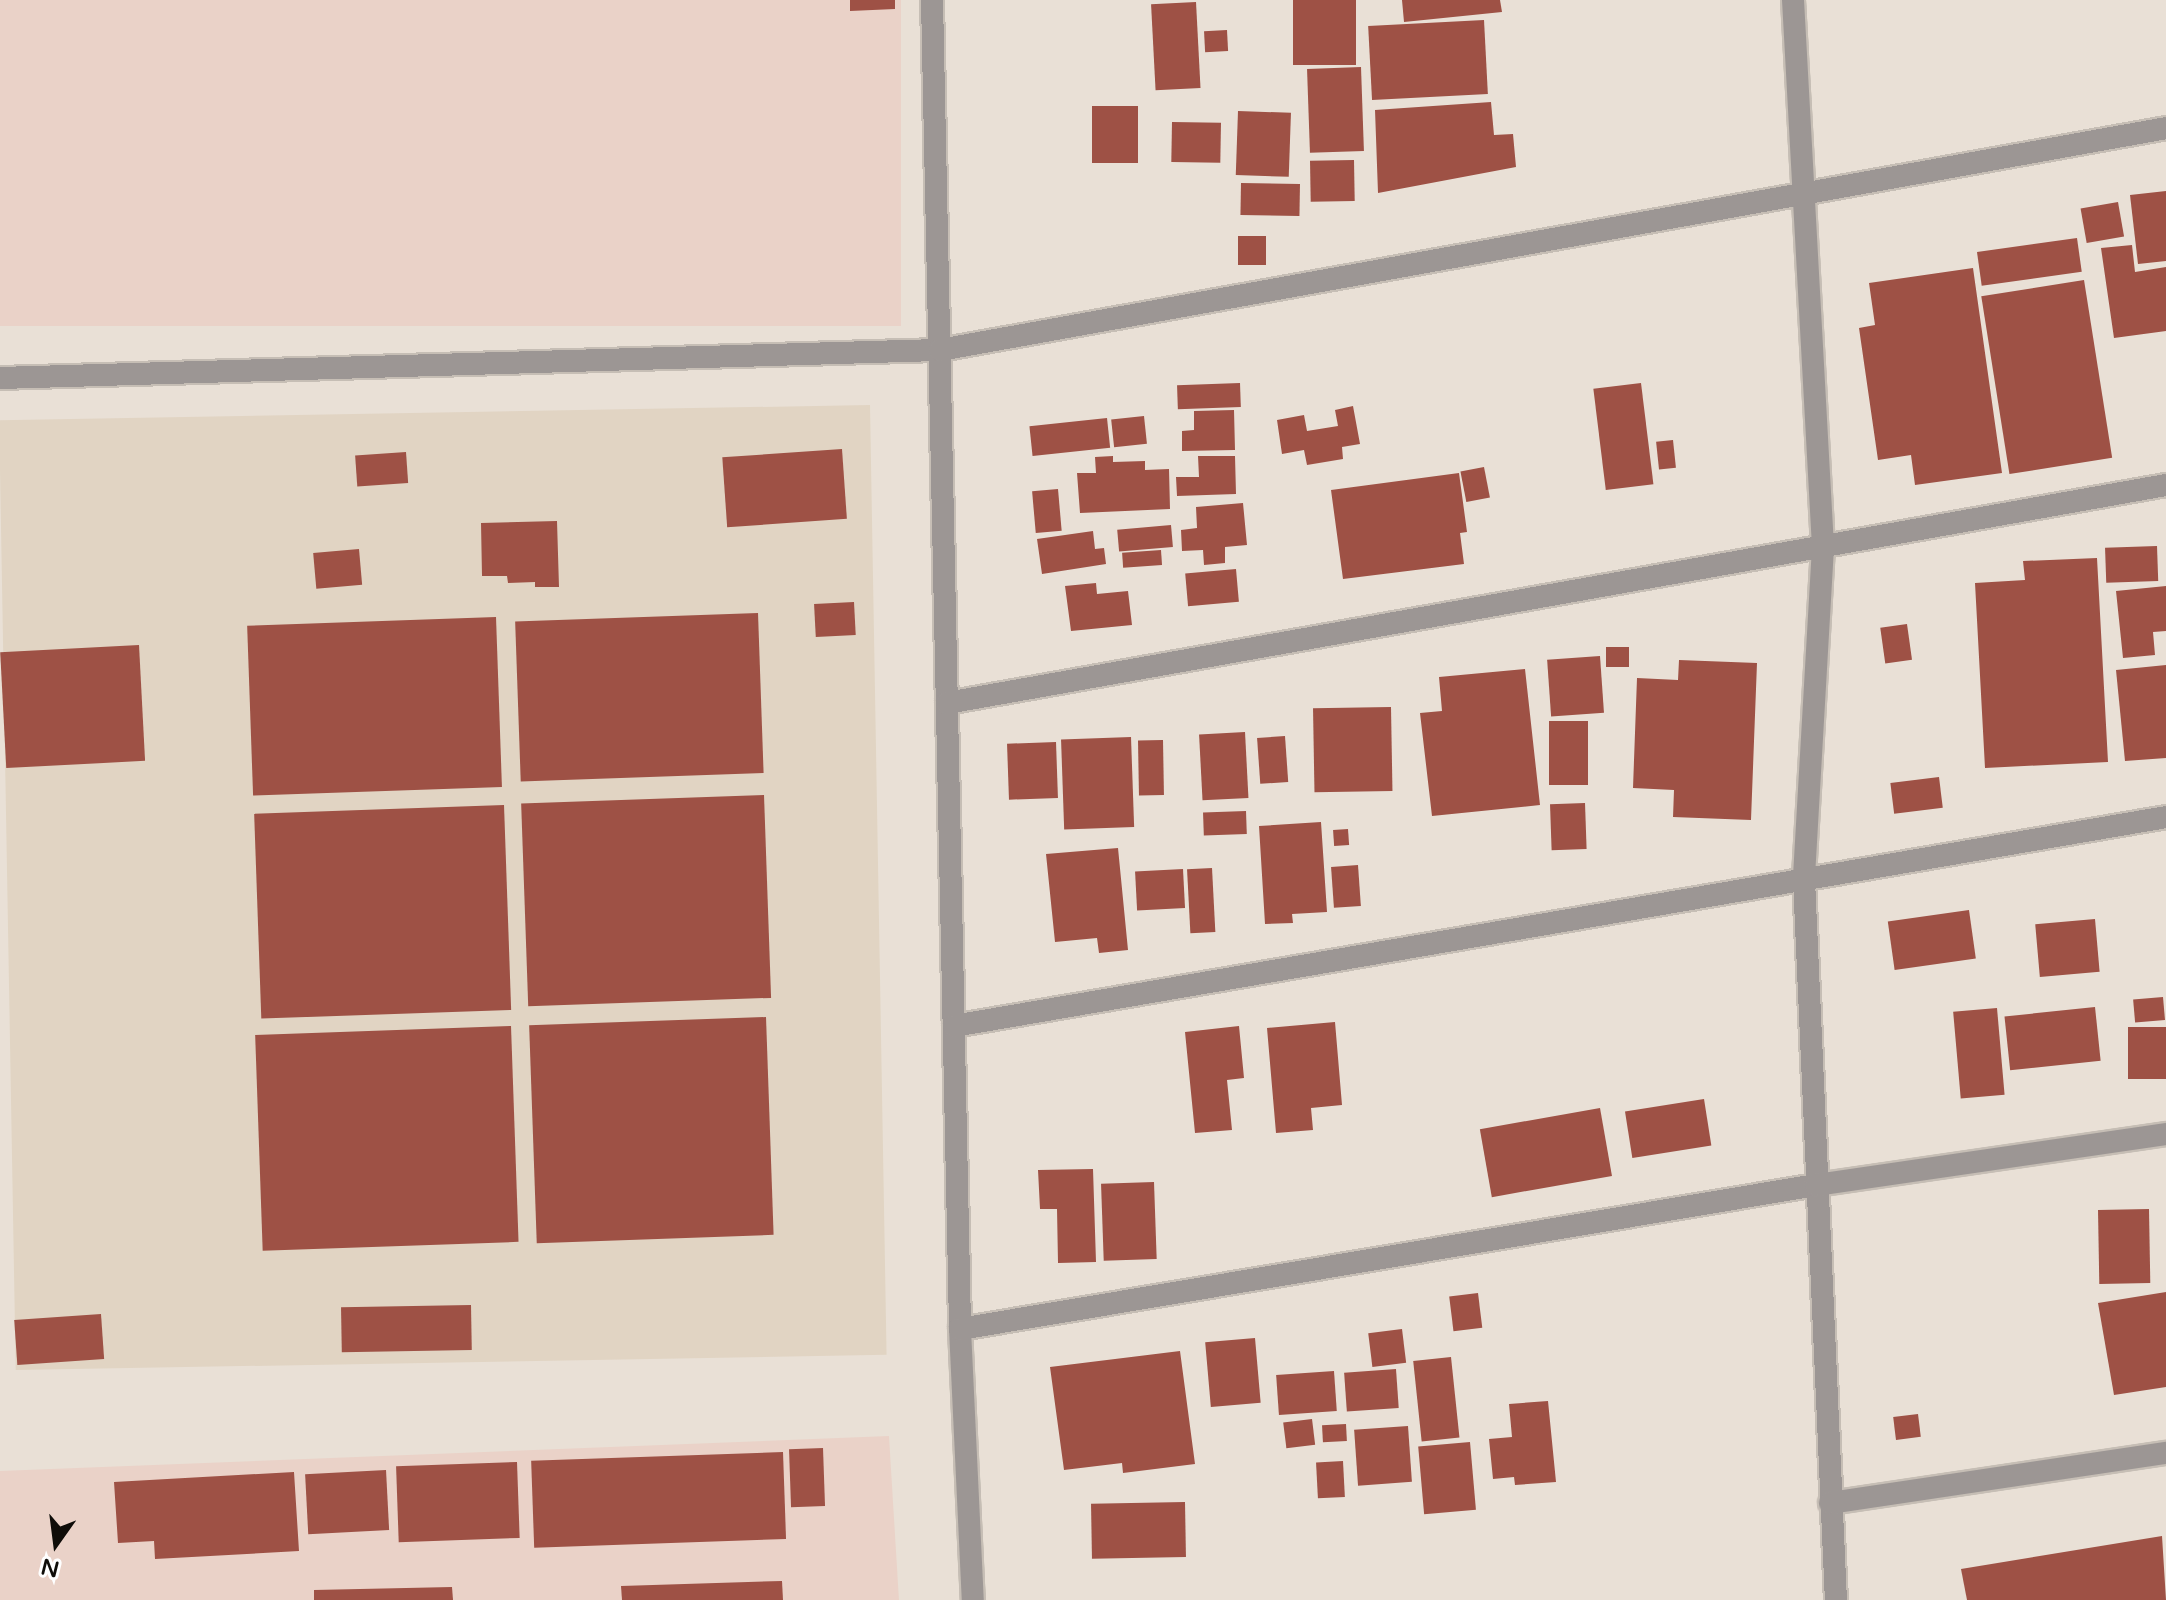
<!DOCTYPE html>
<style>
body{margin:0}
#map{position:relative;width:2166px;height:1600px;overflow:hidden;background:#e9e0d6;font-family:"Varela Round",sans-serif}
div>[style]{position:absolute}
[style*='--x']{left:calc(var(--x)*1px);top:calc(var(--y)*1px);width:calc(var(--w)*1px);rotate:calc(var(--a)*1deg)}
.built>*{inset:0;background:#e1d4c3;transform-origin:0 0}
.industrial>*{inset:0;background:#ead2c8;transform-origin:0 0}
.building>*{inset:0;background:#9e5145;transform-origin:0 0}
.roads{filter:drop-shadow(2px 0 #c6beb5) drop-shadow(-2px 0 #c6beb5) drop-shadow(0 2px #c6beb5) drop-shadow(0 -2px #c6beb5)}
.minor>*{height:22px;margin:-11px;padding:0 11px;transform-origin:11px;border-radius:11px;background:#9c9694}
span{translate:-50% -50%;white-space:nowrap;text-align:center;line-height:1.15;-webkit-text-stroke:8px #fff;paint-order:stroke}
.north{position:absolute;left:16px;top:1504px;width:80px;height:80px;-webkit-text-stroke:6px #fff;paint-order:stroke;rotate:194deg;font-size:22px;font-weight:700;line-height:32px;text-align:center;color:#0f0d09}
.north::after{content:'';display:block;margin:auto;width:28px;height:36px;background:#0f0d09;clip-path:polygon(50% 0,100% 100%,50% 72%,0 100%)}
</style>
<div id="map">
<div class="built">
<div style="left:870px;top:405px;width:950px;height:871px;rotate:89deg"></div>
</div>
<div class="industrial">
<div style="left:0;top:0;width:901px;height:326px"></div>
<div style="clip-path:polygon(889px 1436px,899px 1600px,0 1600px,0 1471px)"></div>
</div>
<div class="building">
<div style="clip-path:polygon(850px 0,895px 0,895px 9px,850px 11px)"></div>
<div style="left:1293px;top:0;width:63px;height:65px"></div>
<div style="clip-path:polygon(1402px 0,1500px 0,1502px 12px,1404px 22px)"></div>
<div style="left:1196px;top:2px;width:86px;height:45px;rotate:87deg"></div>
<div style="left:1484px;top:20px;width:74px;height:116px;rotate:87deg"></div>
<div style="left:1227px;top:30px;width:21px;height:23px;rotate:87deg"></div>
<div style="left:1361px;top:67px;width:84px;height:54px;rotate:88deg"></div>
<div style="clip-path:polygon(1491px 102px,1494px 135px,1513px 134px,1516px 167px,1378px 193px,1375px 110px)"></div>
<div style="left:1092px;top:106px;width:46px;height:57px"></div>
<div style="left:1238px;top:111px;width:53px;height:64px;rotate:2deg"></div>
<div style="left:1172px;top:122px;width:49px;height:40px;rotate:1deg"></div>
<div style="left:1354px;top:160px;width:41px;height:44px;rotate:89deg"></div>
<div style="left:1241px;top:183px;width:59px;height:32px;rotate:1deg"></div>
<div style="clip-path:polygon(2166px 191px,2166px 261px,2138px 264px,2130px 195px)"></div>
<div style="left:2118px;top:202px;width:35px;height:38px;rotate:80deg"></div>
<div style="left:1238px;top:236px;width:28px;height:29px"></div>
<div style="left:2077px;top:238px;width:34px;height:101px;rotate:82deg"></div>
<div style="clip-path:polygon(2132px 245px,2135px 272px,2166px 267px,2166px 331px,2114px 338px,2101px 248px)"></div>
<div style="clip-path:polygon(1973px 268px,2002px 473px,1915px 485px,1911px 455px,1878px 460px,1859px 328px,1875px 325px,1869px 283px)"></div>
<div style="left:2084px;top:280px;width:180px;height:104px;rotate:81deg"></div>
<div style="left:1240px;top:383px;width:24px;height:63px;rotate:88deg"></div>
<div style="left:1641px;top:383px;width:102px;height:48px;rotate:83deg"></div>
<div style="clip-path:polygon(1353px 406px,1360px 444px,1342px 447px,1343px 459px,1307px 465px,1304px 450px,1282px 454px,1277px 420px,1304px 415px,1307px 431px,1338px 426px,1335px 410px)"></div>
<div style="clip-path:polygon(1234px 410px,1235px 450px,1182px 451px,1182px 431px,1194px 430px,1194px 411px)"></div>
<div style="left:1144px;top:416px;width:28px;height:33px;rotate:84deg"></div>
<div style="left:1107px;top:418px;width:30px;height:78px;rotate:84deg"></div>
<div style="left:1673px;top:440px;width:28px;height:17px;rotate:84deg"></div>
<div style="left:842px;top:449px;width:70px;height:120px;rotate:86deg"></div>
<div style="left:406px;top:452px;width:31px;height:51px;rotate:86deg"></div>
<div style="clip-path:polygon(1113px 456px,1113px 462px,1145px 461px,1145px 470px,1169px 469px,1170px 509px,1080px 513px,1077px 473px,1096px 473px,1095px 457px)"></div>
<div style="clip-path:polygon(1198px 456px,1235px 456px,1236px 494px,1177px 496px,1176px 477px,1199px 477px)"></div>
<div style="left:1484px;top:467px;width:31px;height:24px;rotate:79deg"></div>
<div style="clip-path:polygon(1459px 473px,1467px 532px,1460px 533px,1464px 564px,1343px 579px,1331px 490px)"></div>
<div style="left:1058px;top:489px;width:42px;height:26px;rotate:85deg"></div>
<div style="clip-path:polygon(1243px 503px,1247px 545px,1225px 547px,1225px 563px,1204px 565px,1203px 550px,1182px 551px,1181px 530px,1197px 528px,1196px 507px)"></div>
<div style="clip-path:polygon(557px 521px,559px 587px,535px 587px,535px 582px,508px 583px,507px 576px,482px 576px,481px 523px)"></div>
<div style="left:1171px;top:525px;width:22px;height:54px;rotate:85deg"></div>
<div style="clip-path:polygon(1093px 531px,1095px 549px,1104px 548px,1106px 564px,1042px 574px,1037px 539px)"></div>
<div style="left:2157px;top:546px;width:35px;height:52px;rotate:88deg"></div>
<div style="left:359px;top:549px;width:36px;height:46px;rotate:85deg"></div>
<div style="left:1161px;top:550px;width:15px;height:39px;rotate:86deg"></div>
<div style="clip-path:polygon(2097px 558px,2108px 762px,1985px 768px,1975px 583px,2025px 580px,2023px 561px)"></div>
<div style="left:1236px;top:569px;width:33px;height:51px;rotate:85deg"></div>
<div style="clip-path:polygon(1096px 583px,1097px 594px,1128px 591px,1132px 625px,1071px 631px,1065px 586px)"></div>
<div style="clip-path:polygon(2166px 586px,2166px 631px,2153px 632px,2155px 655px,2123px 658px,2116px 591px)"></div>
<div style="left:854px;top:602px;width:33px;height:40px;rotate:87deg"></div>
<div style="left:758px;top:613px;width:160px;height:243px;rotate:88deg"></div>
<div style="left:496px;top:617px;width:170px;height:249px;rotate:88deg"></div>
<div style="left:1907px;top:624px;width:36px;height:27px;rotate:82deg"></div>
<div style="left:139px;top:645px;width:116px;height:139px;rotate:87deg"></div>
<div style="left:1606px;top:647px;width:23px;height:20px"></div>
<div style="left:1600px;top:656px;width:57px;height:53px;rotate:86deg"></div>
<div style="clip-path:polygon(1679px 660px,1757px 663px,1751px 820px,1673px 817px,1674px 790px,1633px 788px,1637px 678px,1678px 680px)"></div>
<div style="clip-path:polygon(2166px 665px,2166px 758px,2125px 761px,2116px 670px)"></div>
<div style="clip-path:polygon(1525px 669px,1540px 805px,1432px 816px,1420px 713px,1442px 711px,1439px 677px)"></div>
<div style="left:1391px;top:707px;width:84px;height:78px;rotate:89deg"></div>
<div style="left:1549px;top:721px;width:39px;height:64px"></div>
<div style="left:1245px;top:732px;width:66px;height:46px;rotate:87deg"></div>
<div style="left:1285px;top:736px;width:46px;height:28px;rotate:86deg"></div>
<div style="left:1131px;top:737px;width:90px;height:70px;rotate:88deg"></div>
<div style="left:1163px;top:740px;width:55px;height:25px;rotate:89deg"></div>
<div style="left:1056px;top:742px;width:56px;height:49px;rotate:88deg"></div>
<div style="left:1939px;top:777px;width:31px;height:49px;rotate:83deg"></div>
<div style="left:764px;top:795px;width:203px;height:243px;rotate:88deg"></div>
<div style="left:1585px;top:803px;width:46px;height:35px;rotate:88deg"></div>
<div style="left:504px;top:805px;width:205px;height:250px;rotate:88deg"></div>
<div style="left:1246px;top:811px;width:23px;height:43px;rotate:88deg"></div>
<div style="clip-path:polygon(1321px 822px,1327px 912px,1292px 914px,1293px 923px,1265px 924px,1259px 826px)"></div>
<div style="left:1348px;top:829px;width:16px;height:15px;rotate:86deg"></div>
<div style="clip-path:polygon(1118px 848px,1128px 950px,1099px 953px,1097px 938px,1055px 942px,1046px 854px)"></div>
<div style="left:1358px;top:865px;width:41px;height:27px;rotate:86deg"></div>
<div style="left:1212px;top:868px;width:64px;height:25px;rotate:87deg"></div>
<div style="left:1183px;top:869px;width:39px;height:48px;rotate:87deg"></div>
<div style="left:1969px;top:910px;width:49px;height:82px;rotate:82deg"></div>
<div style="left:2095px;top:919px;width:53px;height:60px;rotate:85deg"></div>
<div style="left:2163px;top:997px;width:23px;height:30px;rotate:85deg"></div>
<div style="left:2095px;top:1007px;width:54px;height:91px;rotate:84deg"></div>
<div style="left:1997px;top:1008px;width:87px;height:44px;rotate:85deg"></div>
<div style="left:766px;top:1017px;width:218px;height:237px;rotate:88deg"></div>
<div style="clip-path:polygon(1335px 1022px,1342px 1105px,1311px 1108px,1313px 1130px,1276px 1133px,1267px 1028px)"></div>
<div style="left:511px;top:1026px;width:216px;height:256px;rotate:88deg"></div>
<div style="clip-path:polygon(1239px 1026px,1244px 1078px,1227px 1080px,1232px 1130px,1195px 1133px,1185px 1032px)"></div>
<div style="left:2166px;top:1027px;width:52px;height:38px;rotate:90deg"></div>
<div style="left:1704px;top:1099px;width:47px;height:80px;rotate:81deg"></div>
<div style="left:1600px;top:1108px;width:69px;height:122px;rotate:80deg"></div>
<div style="clip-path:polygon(1093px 1169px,1096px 1262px,1058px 1263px,1057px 1209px,1040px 1209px,1038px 1170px)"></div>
<div style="left:1154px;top:1182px;width:77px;height:53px;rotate:88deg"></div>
<div style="left:2149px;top:1209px;width:74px;height:51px;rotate:89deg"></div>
<div style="clip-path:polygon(2166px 1292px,2166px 1387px,2114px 1395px,2098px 1303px)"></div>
<div style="left:1478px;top:1293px;width:35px;height:29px;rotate:83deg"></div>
<div style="left:471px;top:1305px;width:45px;height:130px;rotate:89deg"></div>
<div style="left:101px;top:1314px;width:45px;height:87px;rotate:86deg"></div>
<div style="left:1402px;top:1329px;width:34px;height:34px;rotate:83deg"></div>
<div style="left:1255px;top:1338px;width:65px;height:50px;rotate:85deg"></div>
<div style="clip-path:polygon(1180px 1351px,1195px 1464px,1123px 1473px,1122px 1463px,1064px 1470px,1050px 1367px)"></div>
<div style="left:1451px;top:1357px;width:81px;height:38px;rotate:84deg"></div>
<div style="left:1396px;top:1369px;width:39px;height:52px;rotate:86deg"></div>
<div style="left:1334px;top:1371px;width:40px;height:58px;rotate:86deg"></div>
<div style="clip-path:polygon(1548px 1401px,1556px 1482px,1515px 1485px,1514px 1477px,1493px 1479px,1489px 1439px,1512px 1437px,1509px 1404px)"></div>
<div style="left:1918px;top:1414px;width:23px;height:25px;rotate:83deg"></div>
<div style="left:1312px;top:1419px;width:26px;height:29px;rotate:83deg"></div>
<div style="left:1346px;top:1424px;width:17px;height:24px;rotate:87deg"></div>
<div style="left:1408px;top:1426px;width:56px;height:54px;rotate:86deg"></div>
<div style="left:1470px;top:1442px;width:68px;height:52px;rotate:85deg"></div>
<div style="left:823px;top:1448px;width:58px;height:34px;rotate:88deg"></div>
<div style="left:783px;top:1452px;width:87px;height:252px;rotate:88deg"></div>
<div style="left:1343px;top:1461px;width:36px;height:27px;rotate:87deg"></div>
<div style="left:517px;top:1462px;width:76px;height:121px;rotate:88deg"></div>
<div style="left:386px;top:1470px;width:60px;height:81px;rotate:87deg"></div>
<div style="clip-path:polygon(294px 1472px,299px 1551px,155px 1559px,154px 1541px,118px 1543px,114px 1482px)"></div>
<div style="left:1185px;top:1502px;width:55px;height:94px;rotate:89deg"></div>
<div style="clip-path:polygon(2162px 1536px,2166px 1600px,1967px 1600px,1961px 1569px)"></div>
<div style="clip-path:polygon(782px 1581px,783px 1600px,622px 1600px,621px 1586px)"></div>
<div style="clip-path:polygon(452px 1587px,453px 1600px,314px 1600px,314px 1590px)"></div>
</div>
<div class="roads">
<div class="minor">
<div style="--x:932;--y:0;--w:1329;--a:88.79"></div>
<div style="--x:960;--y:1329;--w:271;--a:87.3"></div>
<div style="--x:1793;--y:0;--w:548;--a:86.86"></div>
<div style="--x:1823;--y:547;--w:334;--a:93.3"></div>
<div style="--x:1804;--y:880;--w:721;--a:87.46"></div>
<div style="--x:0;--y:378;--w:940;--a:-1.71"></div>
<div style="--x:940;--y:350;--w:1246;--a:-10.26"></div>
<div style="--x:947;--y:703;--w:1238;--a:-10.14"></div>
<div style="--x:954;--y:1026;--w:1230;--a:-9.78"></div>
<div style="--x:960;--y:1329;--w:868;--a:-9.55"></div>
<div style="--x:1816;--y:1185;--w:354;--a:-8.3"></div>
<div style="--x:1830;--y:1503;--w:340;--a:-8.5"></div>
</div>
</div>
<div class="north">N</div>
</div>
